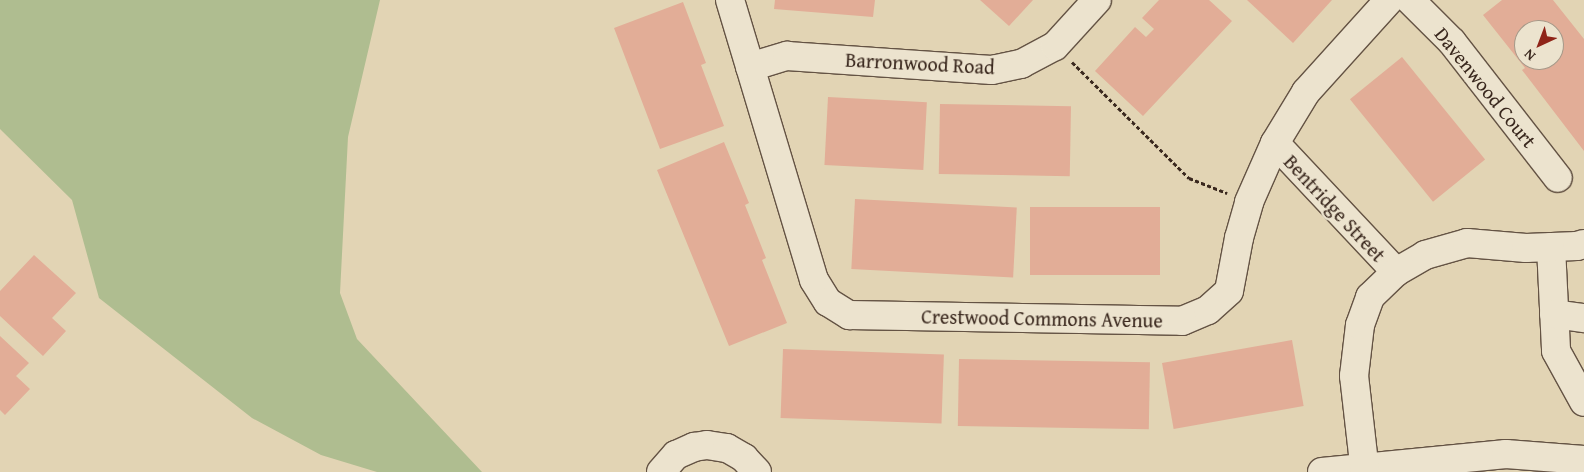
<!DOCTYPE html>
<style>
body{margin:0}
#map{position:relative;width:1584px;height:472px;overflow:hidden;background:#e2d4b4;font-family:"Gentium Book Plus",serif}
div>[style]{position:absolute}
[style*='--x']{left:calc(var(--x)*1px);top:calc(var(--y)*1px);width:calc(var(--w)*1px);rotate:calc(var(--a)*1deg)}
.green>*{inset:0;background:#afbd90}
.building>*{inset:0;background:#e2ad97;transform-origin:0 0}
.path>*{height:3px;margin-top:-1.5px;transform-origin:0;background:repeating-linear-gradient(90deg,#3a281e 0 4px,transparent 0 6.5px)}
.roads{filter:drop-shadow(1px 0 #645344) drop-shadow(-1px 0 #645344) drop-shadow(0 1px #645344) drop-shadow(0 -1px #645344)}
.minor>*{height:28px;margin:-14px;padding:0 14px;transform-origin:14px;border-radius:14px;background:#ece3ce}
span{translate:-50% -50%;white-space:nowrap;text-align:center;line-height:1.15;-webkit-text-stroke:5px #ece3ce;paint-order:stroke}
.street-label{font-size:20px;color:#3a281e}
.north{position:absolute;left:1514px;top:20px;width:50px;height:50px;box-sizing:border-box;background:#ece3ce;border:1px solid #a59888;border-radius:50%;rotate:223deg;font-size:14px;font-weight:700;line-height:20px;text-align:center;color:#3a281e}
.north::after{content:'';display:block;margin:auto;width:18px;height:22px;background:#8f2418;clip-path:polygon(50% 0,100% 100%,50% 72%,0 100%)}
</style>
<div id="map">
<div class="green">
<div style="clip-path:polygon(0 0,380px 0,348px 137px,340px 293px,357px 339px,482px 472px,377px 472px,321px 455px,252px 418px,99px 298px,72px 200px,0 129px)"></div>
</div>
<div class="building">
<div style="clip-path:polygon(775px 0,875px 0,873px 17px,774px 9px)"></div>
<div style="clip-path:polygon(980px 0,1033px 0,1009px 26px)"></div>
<div style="clip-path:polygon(1159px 0,1209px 0,1232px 21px,1143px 116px,1095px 71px,1135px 27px,1146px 37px,1154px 29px,1142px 18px)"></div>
<div style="clip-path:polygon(1247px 0,1332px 0,1293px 43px)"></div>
<div style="clip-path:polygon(evenodd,1502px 0,1553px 0,1584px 39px,1584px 151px,1522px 70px,1525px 68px,1483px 15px,1502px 0,1524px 30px,1554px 30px,1554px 60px,1524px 60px,1524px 30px)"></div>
<div style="clip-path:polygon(683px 2px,706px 63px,701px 65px,724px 126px,660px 149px,614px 28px)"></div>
<div style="left:1402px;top:57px;width:132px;height:67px;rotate:51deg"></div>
<div style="left:828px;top:97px;width:99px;height:68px;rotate:3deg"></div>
<div style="left:940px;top:104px;width:131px;height:70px;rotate:1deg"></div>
<div style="clip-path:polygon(724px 142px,749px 203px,745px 205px,766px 258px,762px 260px,787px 323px,729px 346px,657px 170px)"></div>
<div style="left:855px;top:199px;width:162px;height:70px;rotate:3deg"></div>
<div style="left:1030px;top:207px;width:130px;height:68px"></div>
<div style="clip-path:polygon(34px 255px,76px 293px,52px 318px,66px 331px,43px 356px,0 316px,0 291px)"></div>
<div style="clip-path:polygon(0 336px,29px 363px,16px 376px,30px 389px,5px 415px,0 410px)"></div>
<div style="left:1292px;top:340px;width:67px;height:132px;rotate:80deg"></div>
<div style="left:783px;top:349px;width:161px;height:69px;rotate:2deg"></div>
<div style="left:959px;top:359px;width:191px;height:67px;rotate:1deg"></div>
</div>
<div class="path">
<div style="--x:1072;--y:62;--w:165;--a:44.8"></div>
<div style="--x:1189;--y:178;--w:41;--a:21.5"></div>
</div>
<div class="roads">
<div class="minor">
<div style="--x:730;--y:0;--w:292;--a:73.3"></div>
<div style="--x:814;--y:280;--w:26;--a:58"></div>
<div style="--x:828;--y:302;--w:25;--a:32"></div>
<div style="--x:849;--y:315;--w:333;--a:1"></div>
<div style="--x:1182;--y:321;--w:28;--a:-23"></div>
<div style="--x:1208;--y:310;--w:28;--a:-42"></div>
<div style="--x:1229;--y:291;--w:54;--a:-79.3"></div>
<div style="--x:1239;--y:238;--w:37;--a:-74"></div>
<div style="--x:1249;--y:202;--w:64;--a:-66.2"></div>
<div style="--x:1275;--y:143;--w:60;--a:-58.7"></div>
<div style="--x:1306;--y:92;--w:124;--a:-47.9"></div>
<div style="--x:1410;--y:0;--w:59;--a:45"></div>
<div style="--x:1452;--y:42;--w:172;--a:52.1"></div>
<div style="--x:750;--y:67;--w:39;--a:-17"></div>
<div style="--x:787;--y:56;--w:205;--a:3.9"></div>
<div style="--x:992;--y:70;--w:30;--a:-12"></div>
<div style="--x:1021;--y:64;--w:38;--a:-28"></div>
<div style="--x:1055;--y:46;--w:62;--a:-47.6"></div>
<div style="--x:1275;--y:143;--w:177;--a:46.8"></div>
<div style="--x:1551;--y:247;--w:104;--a:87.2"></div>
<div style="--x:1556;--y:351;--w:58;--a:61.2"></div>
<div style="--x:1554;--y:314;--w:30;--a:8"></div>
<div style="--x:661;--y:472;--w:23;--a:-49"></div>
<div style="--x:676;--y:455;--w:20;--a:-24"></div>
<div style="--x:694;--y:447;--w:13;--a:-9"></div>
<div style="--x:707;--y:445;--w:20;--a:9"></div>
<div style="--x:727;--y:448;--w:20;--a:30"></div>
<div style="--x:744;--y:458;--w:19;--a:47"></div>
<div style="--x:1322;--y:472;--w:185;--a:-5.6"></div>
<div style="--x:1506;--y:454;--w:78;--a:4.4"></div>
<div style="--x:1365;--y:472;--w:97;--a:-96.5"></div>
<div style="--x:1354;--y:376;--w:51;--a:-83.3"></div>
<div style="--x:1360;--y:325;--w:30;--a:-70"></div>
<div style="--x:1370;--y:297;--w:36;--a:-44"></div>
<div style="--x:1396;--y:272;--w:34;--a:-30"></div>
<div style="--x:1425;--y:255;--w:44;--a:-15.9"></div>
<div style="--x:1467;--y:243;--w:59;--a:4.8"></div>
<div style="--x:1526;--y:248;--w:51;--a:-2.2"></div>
<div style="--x:1577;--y:246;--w:7;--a:-16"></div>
</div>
</div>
<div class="street-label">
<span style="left:920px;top:63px;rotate:3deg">Barronwood Road</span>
<span style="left:1486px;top:87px;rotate:51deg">Davenwood Court</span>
<span style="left:1335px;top:208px;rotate:47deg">Bentridge Street</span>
<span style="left:1042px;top:318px;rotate:1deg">Crestwood Commons Avenue</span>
</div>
<div class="north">N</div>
</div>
